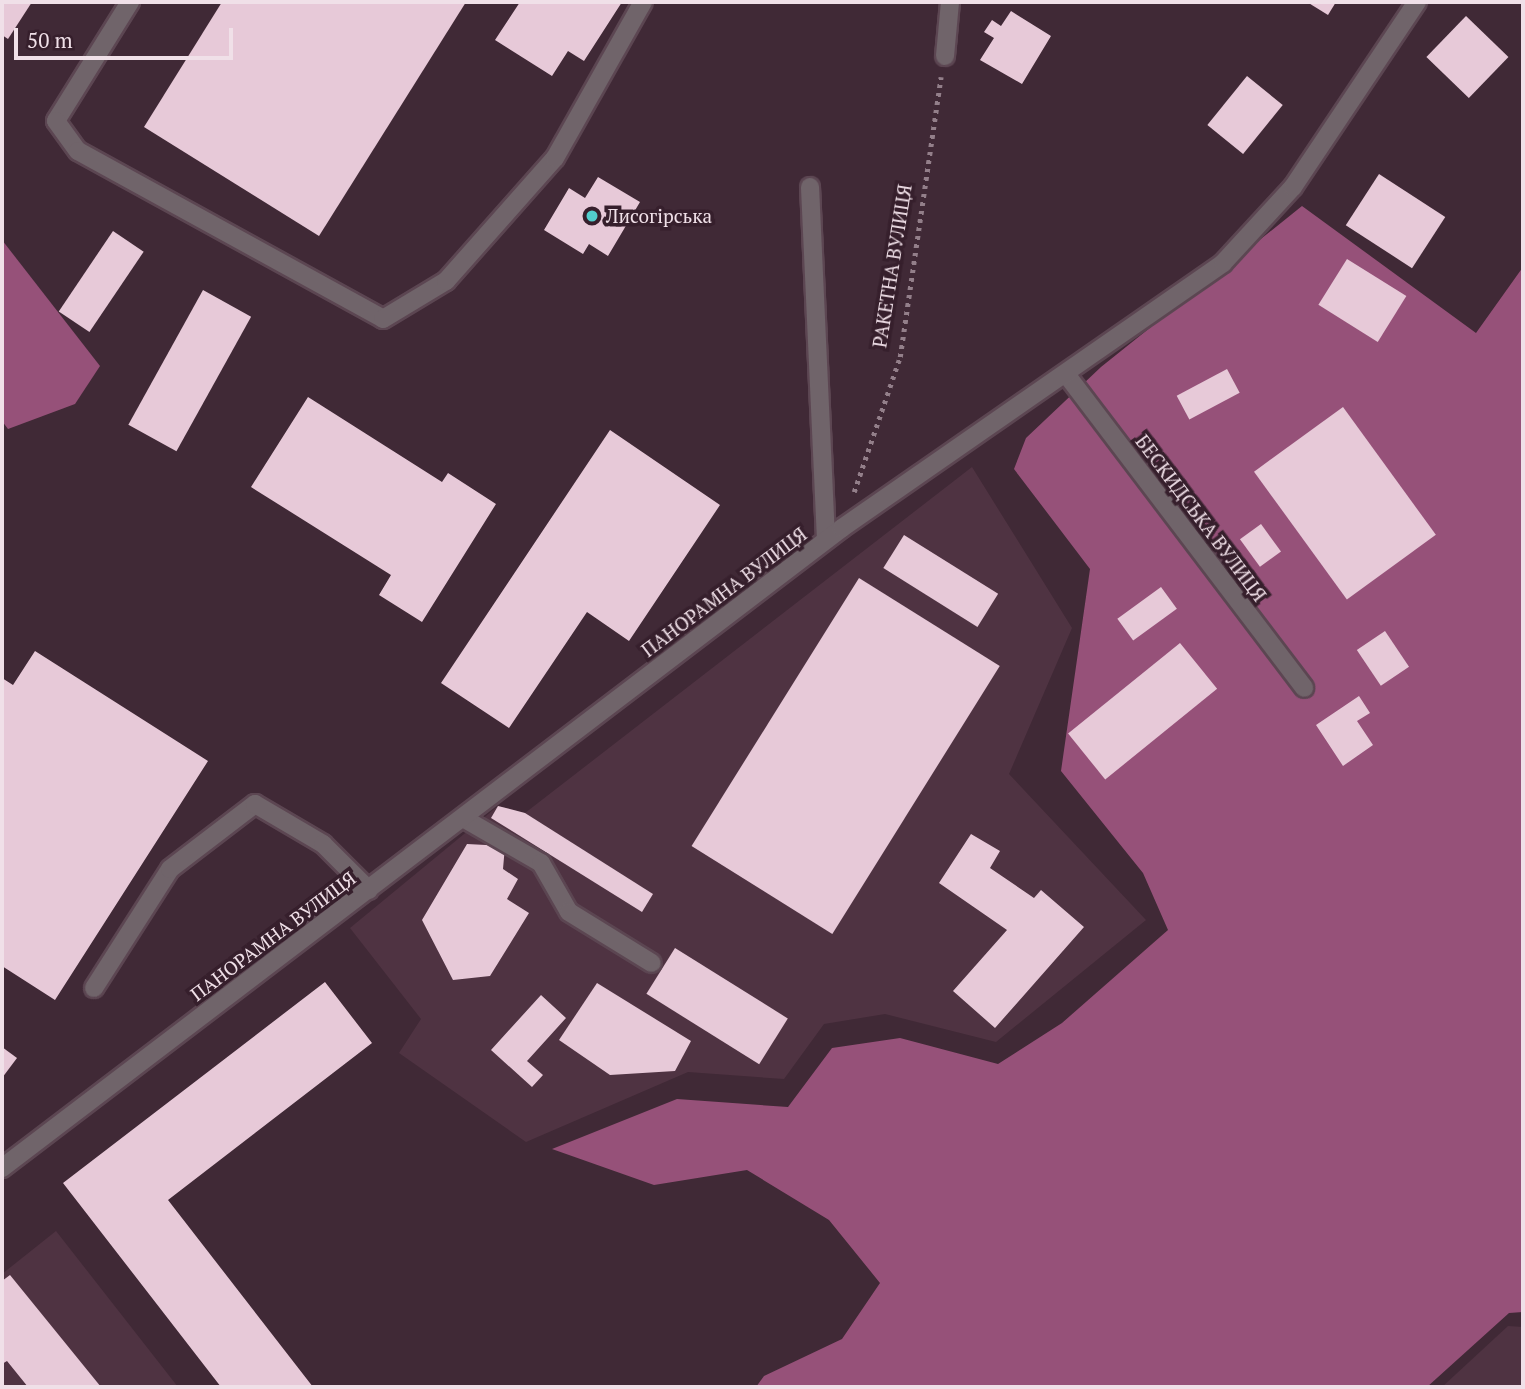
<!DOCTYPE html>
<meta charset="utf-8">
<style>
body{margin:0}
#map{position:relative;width:1525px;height:1389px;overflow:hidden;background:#402936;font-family:"PT Serif",serif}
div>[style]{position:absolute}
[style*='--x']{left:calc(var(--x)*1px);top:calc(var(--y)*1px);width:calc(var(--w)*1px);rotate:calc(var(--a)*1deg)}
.built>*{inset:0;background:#4f3342}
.forest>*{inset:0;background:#965179}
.building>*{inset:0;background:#e7c9d8;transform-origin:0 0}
.path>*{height:4.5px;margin-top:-2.25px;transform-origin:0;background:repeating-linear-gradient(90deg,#937f8a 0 3.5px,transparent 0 8.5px)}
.roads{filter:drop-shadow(2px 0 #5c4652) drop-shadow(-2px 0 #5c4652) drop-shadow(0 2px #5c4652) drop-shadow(0 -2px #5c4652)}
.minor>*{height:18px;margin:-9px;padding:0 9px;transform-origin:9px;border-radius:9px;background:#70646a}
.dots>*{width:19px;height:19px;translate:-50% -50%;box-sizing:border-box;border:4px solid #361f2c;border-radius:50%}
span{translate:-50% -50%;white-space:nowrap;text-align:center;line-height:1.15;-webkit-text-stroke:7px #361f2c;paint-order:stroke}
.poi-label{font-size:19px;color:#f0e0e8}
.left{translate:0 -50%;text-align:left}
.street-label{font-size:19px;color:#f0e0e8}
.frame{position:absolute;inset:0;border:4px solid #f0e0e8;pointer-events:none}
.scale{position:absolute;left:14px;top:28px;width:219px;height:32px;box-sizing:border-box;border:4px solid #f0e0e8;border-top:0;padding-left:9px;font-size:21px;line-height:24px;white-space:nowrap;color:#f0e0e8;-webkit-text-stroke:5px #361f2c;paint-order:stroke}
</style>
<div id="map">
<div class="built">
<div style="clip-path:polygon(972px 467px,1072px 628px,1009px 774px,1146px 920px,996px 1042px,885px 1014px,824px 1024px,784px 1079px,688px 1072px,526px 1142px,399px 1053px,421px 1019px,350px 928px,498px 806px,525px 813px)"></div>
<div style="clip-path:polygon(56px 1231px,178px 1387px,2px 1387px,2px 1274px)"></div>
<div style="clip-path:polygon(1508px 1326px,1523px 1327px,1523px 1387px,1442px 1387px)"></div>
</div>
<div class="forest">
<div style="clip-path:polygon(1302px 206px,1476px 333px,1523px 267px,1523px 1312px,1509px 1313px,1427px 1387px,756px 1387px,764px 1376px,842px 1339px,880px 1283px,829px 1220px,747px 1170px,654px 1185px,552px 1149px,677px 1099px,788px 1107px,832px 1048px,900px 1038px,998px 1064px,1062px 1023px,1168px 930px,1143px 873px,1061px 771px,1090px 569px,1014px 469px,1026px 438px,1101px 367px)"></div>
<div style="clip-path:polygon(2px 240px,100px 366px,75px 404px,8px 429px,2px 421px)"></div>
</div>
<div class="building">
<div style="clip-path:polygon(2px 2px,32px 2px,8px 39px,2px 35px)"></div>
<div style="clip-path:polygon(222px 2px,466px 2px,319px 236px,144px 127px)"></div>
<div style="clip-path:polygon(520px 2px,622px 2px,584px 61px,568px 51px,552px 76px,495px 40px)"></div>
<div style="clip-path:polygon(1307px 2px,1336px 2px,1328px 15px)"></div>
<div style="clip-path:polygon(1011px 11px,1051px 36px,1022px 84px,980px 60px,994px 38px,984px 32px,992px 20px,1001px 26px)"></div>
<div style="left:1466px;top:16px;width:59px;height:57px;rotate:44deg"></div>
<div style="left:1247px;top:76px;width:46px;height:63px;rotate:39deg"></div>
<div style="left:1379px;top:174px;width:79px;height:61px;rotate:33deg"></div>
<div style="clip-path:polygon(598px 177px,640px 202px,608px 256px,589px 244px,583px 254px,544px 230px,569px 188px,585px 198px)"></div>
<div style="left:113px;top:231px;width:37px;height:97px;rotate:34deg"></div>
<div style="left:1347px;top:259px;width:70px;height:54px;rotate:32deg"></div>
<div style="left:203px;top:290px;width:55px;height:154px;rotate:29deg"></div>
<div style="left:1227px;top:369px;width:27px;height:57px;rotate:62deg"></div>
<div style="clip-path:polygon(308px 397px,442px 482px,448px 473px,496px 504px,422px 622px,379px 595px,391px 575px,251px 487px)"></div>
<div style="left:1343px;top:407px;width:158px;height:110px;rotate:54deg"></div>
<div style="clip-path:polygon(610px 430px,720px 505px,629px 641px,587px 612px,509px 728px,441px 683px)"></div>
<div style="left:1261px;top:524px;width:34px;height:26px;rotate:54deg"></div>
<div style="left:904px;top:535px;width:111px;height:39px;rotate:32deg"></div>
<div style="left:859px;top:578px;width:166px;height:316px;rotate:32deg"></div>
<div style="left:1161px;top:587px;width:27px;height:54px;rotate:54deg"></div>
<div style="left:1385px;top:631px;width:43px;height:34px;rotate:56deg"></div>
<div style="left:1180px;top:643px;width:59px;height:144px;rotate:51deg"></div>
<div style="clip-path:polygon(35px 651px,208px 761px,55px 1000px,2px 966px,2px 678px,13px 685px)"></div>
<div style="clip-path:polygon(1359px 696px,1370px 713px,1357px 721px,1373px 745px,1343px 766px,1316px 725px)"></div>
<div style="clip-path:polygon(498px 806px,525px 813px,653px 894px,642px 912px,491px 818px)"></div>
<div style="clip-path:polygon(971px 834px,1000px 851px,990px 868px,1034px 898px,1041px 890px,1084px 927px,995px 1028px,953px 991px,1007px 930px,939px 883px)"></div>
<div style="clip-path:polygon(467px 844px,505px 846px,503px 869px,518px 879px,507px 899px,529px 913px,490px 976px,453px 980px,422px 920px)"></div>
<div style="left:675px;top:948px;width:133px;height:54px;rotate:32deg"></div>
<div style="clip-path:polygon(325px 982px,372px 1043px,168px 1200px,313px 1387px,221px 1387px,63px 1183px)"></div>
<div style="clip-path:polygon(597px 983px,691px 1041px,675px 1071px,610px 1075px,559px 1040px)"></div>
<div style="clip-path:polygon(541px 995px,566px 1018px,527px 1061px,543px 1075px,532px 1087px,491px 1050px)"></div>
<div style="clip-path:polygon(2px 1047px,17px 1058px,2px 1078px)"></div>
<div style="clip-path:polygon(10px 1275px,101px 1387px,28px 1387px,7px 1361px,2px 1364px,2px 1281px)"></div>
</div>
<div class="path">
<div style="--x:854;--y:492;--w:143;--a:-71.2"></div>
<div style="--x:900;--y:357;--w:283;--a:-81.7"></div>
</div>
<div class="roads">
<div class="minor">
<div style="--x:130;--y:2;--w:140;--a:121.9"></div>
<div style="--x:56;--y:121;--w:37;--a:54"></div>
<div style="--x:78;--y:151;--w:348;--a:28.8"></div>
<div style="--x:383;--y:319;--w:74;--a:-31.1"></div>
<div style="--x:446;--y:281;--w:164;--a:-48.5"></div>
<div style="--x:555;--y:158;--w:179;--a:-60.6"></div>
<div style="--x:945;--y:56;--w:54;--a:-84.7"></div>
<div style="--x:810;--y:187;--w:352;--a:87.4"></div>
<div style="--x:1066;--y:374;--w:394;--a:52.8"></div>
<div style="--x:463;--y:818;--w:90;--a:30"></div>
<div style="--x:541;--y:863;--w:56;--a:60.3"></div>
<div style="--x:569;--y:912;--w:97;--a:31.6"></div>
<div style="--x:94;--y:988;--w:141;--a:-57.4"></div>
<div style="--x:170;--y:869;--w:107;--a:-37.4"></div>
<div style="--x:255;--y:804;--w:79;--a:30.5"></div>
<div style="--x:323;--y:844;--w:65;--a:45"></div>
<div style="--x:2;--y:1168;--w:1056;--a:-37.3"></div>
<div style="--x:842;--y:528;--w:464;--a:-34.8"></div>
<div style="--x:1223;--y:263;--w:103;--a:-47.4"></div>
<div style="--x:1293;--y:187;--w:223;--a:-56.2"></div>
</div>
</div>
<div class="dots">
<div style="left:592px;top:216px;background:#52cdcd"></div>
</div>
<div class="poi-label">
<span class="left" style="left:606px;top:216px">Лисогірська</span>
</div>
<div class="street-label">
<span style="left:892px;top:266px;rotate:-81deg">РАКЕТНА ВУЛИЦЯ</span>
<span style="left:1201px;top:518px;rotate:53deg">БЕСКИДСЬКА ВУЛИЦЯ</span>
<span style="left:724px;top:592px;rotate:-37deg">ПАНОРАМНА ВУЛИЦЯ</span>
<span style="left:273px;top:936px;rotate:-37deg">ПАНОРАМНА ВУЛИЦЯ</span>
</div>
<div class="frame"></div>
<div class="scale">50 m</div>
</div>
